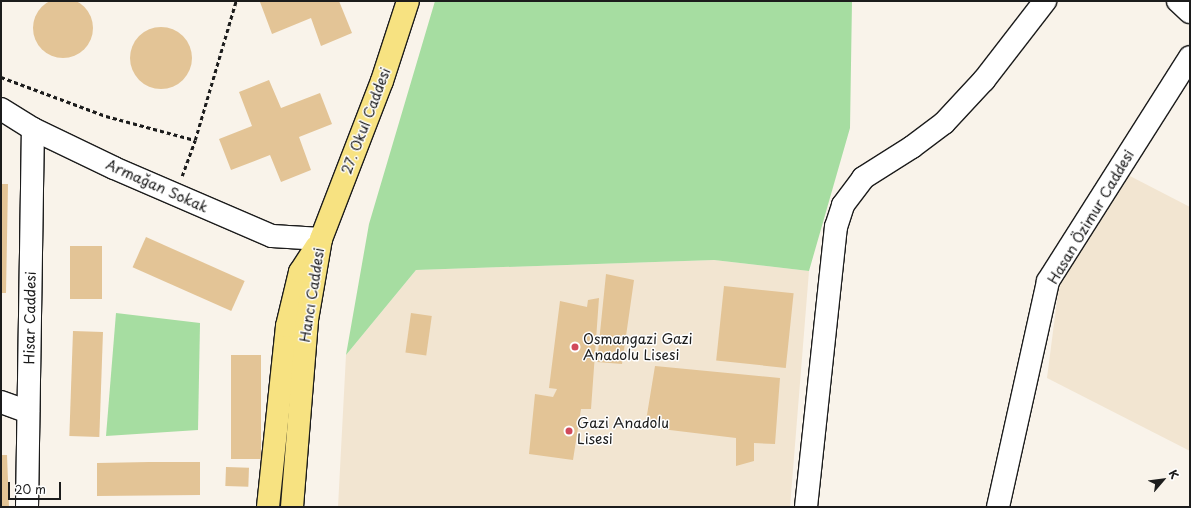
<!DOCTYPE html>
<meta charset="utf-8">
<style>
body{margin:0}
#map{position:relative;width:1191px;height:508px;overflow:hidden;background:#f9f3ea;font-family:"Playpen Sans",sans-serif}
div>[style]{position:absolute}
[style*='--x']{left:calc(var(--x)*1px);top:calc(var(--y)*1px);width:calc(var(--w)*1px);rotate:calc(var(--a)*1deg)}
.built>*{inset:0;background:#f2e5d1}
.green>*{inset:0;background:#a6dda1}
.building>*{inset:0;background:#e3c496;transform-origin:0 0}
.round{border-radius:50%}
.path>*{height:2.5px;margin-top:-1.25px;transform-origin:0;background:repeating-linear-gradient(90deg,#1c1c1c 0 4px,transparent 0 7px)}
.roads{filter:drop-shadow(1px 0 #1c1c1c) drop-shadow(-1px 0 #1c1c1c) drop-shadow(0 1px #1c1c1c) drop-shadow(0 -1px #1c1c1c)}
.minor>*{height:22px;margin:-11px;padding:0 11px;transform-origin:11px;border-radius:11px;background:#fff}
.major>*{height:22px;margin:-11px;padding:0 11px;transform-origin:11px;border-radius:11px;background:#f7e281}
.dots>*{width:11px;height:11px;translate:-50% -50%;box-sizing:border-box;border:2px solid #fff;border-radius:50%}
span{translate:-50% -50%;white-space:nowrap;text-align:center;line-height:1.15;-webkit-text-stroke:3px #fff;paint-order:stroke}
.street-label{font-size:14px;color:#1c1c1c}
.poi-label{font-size:14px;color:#1c1c1c}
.left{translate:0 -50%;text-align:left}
.frame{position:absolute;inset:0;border:2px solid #1c1c1c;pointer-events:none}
.north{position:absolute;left:1143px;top:460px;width:40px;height:40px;-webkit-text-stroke:3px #fff;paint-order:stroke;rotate:62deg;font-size:11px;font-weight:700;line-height:16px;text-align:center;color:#1c1c1c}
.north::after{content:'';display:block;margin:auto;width:14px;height:18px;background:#1c1c1c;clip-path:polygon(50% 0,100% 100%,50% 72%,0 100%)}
.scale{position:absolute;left:8px;top:482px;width:53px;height:18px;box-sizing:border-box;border:2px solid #1c1c1c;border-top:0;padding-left:5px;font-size:12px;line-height:14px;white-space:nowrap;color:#1c1c1c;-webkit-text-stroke:3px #fff;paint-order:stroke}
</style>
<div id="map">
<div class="built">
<div style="clip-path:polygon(1128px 175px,1190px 207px,1190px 451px,1047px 378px,1059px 285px)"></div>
<div style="clip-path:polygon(714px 260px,809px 271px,790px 507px,338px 507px,346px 355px,416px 270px)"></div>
</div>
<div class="green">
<div style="clip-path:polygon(435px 1px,852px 1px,850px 128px,809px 271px,714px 260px,416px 270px,346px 355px,369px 224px)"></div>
<div style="clip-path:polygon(116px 313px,200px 323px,198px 430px,106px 436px)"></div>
</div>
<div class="building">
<div class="round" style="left:33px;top:-2px;width:60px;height:60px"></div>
<div style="clip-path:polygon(263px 1px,339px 1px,352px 33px,321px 46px,311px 18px,272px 34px,260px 2px)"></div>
<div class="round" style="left:130px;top:27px;width:62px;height:62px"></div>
<div style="clip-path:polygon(269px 80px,281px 108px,320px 93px,332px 124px,299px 137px,311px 170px,281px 182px,270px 155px,231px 170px,219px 139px,252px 126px,239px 92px)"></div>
<div style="clip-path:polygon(1px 184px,8px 184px,6px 293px,1px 293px)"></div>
<div style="left:146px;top:237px;width:108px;height:33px;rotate:24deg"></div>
<div style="left:70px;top:246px;width:32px;height:53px"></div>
<div style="clip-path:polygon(606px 274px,634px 280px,622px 364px,597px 362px)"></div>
<div style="left:724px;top:286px;width:70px;height:75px;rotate:6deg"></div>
<div style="clip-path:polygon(599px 298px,591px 409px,581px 409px,573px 460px,529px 454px,535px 394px,553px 397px,557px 389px,549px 388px,560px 301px,587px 307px,588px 300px)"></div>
<div style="left:411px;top:313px;width:21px;height:40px;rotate:8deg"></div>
<div style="left:73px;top:331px;width:30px;height:105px;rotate:2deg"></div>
<div style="left:231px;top:355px;width:30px;height:104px"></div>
<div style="clip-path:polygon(655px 366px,780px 378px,775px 444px,754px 443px,754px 461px,736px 466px,736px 438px,645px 427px)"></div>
<div style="clip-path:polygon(1px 455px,7px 455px,9px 507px,1px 507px)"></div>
<div style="clip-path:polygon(149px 462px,200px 462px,200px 495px,97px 496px,97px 463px)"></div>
<div style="left:226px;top:467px;width:23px;height:19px;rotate:2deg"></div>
</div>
<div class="path">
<div style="--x:1;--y:77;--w:112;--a:20.4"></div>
<div style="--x:106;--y:116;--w:92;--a:15.1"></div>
<div style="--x:182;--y:176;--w:38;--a:-70"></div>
<div style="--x:195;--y:140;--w:145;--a:-73.6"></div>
</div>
<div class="roads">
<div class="minor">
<div style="--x:1178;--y:1;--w:16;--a:43"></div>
<div style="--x:1;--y:109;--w:38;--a:32"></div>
<div style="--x:33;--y:129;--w:90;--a:25.7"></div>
<div style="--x:114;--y:168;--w:172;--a:23.3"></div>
<div style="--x:272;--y:236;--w:49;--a:3.5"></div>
<div style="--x:1;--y:402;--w:29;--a:20"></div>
<div style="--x:27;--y:507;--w:378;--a:-89.1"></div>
<div style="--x:806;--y:507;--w:282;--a:-83.9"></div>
<div style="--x:836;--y:227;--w:23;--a:-72"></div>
<div style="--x:843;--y:205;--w:34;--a:-53"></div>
<div style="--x:863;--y:178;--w:58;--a:-32.3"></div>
<div style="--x:912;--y:147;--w:40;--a:-37"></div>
<div style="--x:944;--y:123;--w:59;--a:-47.1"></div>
<div style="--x:984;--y:80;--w:100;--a:-52.3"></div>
<div style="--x:998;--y:507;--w:231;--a:-77.5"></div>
<div style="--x:1048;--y:281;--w:265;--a:-57.6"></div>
</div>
<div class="major">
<div style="--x:268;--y:507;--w:182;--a:-84"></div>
<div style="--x:287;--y:326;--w:56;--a:-76.5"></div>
<div style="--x:300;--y:272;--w:30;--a:-57"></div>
<div style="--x:292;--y:507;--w:188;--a:-85.4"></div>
<div style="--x:307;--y:320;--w:82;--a:-80.2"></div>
<div style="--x:321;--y:239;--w:169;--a:-68.9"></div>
<div style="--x:382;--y:81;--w:84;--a:-72"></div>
</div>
</div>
<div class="dots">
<div style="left:575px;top:347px;background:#d1495b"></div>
<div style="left:569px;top:431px;background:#d1495b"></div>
</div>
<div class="street-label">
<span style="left:366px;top:121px;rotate:-69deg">27. Okul Caddesi</span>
<span style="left:157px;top:186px;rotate:24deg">Armağan Sokak</span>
<span style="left:1091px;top:217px;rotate:-59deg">Hasan Özimur Caddesi</span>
<span style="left:312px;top:295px;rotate:-81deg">Hancı Caddesi</span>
<span style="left:30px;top:318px;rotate:-89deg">Hisar Caddesi</span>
</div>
<div class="poi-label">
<span class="left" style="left:583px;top:347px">Osmangazi Gazi<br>Anadolu Lisesi</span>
<span class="left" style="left:577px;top:431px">Gazi Anadolu<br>Lisesi</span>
</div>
<div class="frame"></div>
<div class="north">K</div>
<div class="scale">20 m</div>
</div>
